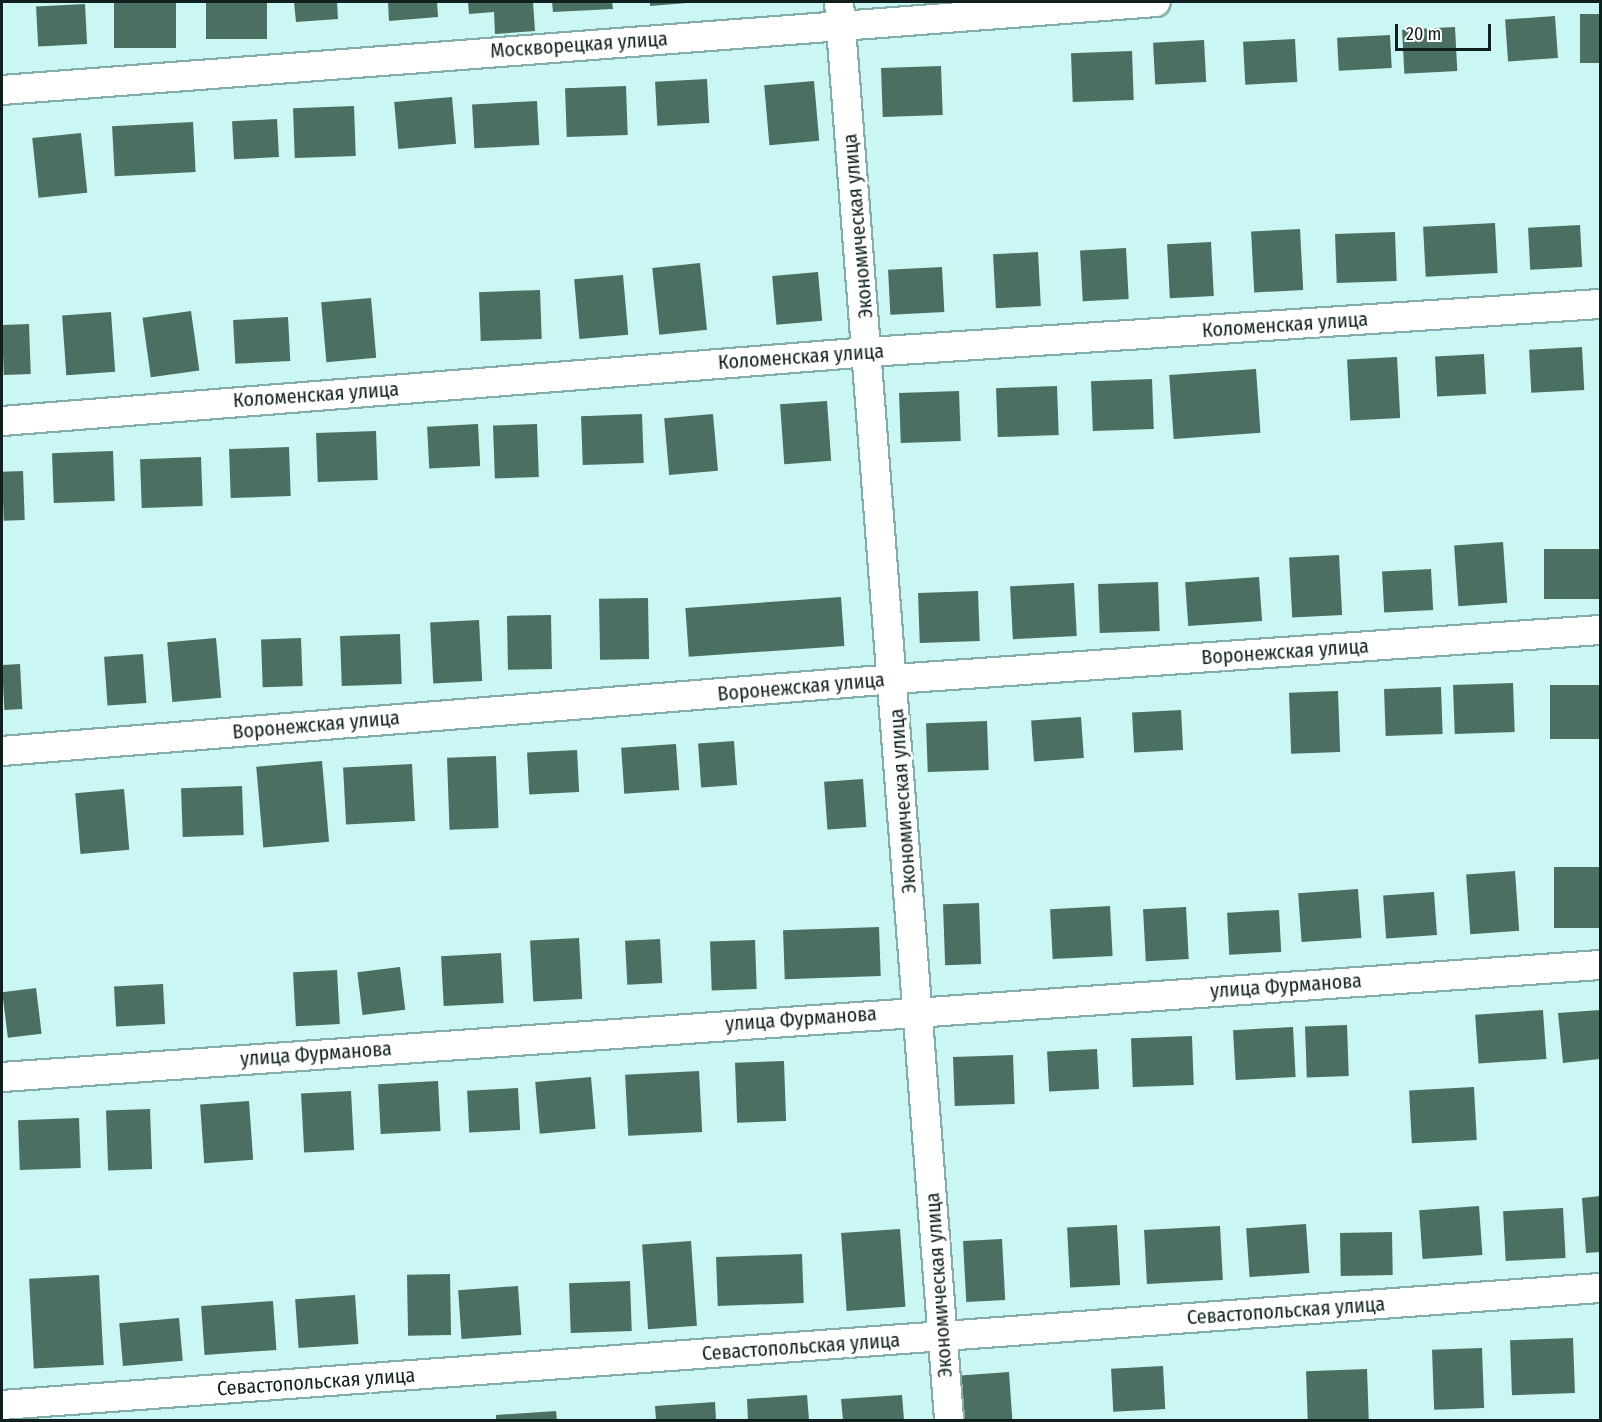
<!DOCTYPE html>
<meta charset="utf-8">
<style>
body{margin:0}
#map{position:relative;width:1602px;height:1422px;overflow:hidden;background:#caf7f4;font-family:"Fira Sans Condensed",sans-serif}
div>[style]{position:absolute}
[style*='--x']{left:calc(var(--x)*1px);top:calc(var(--y)*1px);width:calc(var(--w)*1px);rotate:calc(var(--a)*1deg)}
.building>*{inset:0;background:#4b7062;transform-origin:0 0}
.roads{filter:drop-shadow(2px 0 #82adaa) drop-shadow(-2px 0 #82adaa) drop-shadow(0 2px #82adaa) drop-shadow(0 -2px #82adaa)}
.street>*{height:28px;margin:-14px;padding:0 14px;transform-origin:14px;border-radius:14px;background:#fff}
span{translate:-50% -50%;white-space:nowrap;text-align:center;line-height:1.15;-webkit-text-stroke:6px #fff;paint-order:stroke}
.street-label{font-size:20px;color:#0f201f}
.frame{position:absolute;inset:0;border:3px solid #0f201f;pointer-events:none}
.scale{position:absolute;left:1395px;top:24px;width:96px;height:27px;box-sizing:border-box;border:3px solid #0f201f;border-top:0;padding-left:8px;font-size:18px;line-height:21px;white-space:nowrap;color:#0f201f;-webkit-text-stroke:4px #fff;paint-order:stroke}
</style>
<div id="map">
<div class="building">
<div style="left:114px;top:2px;width:62px;height:46px"></div>
<div style="left:206px;top:2px;width:61px;height:37px"></div>
<div style="clip-path:polygon(294px 2px,337px 2px,338px 19px,296px 22px)"></div>
<div style="clip-path:polygon(388px 2px,437px 2px,438px 17px,389px 21px)"></div>
<div style="clip-path:polygon(468px 2px,533px 2px,535px 31px,495px 34px,494px 12px,469px 14px)"></div>
<div style="clip-path:polygon(552px 2px,612px 2px,613px 9px,553px 12px)"></div>
<div style="clip-path:polygon(650px 2px,687px 2px,687px 3px,650px 6px)"></div>
<div style="left:85px;top:4px;width:40px;height:49px;rotate:87deg"></div>
<div style="left:1600px;top:14px;width:49px;height:20px;rotate:90deg"></div>
<div style="left:1555px;top:16px;width:42px;height:50px;rotate:86deg"></div>
<div style="left:1455px;top:27px;width:44px;height:53px;rotate:87deg"></div>
<div style="left:1390px;top:35px;width:33px;height:53px;rotate:87deg"></div>
<div style="left:1295px;top:39px;width:43px;height:52px;rotate:87deg"></div>
<div style="left:1204px;top:40px;width:42px;height:51px;rotate:87deg"></div>
<div style="left:1132px;top:51px;width:49px;height:61px;rotate:88deg"></div>
<div style="left:941px;top:66px;width:49px;height:60px;rotate:88deg"></div>
<div style="left:707px;top:79px;width:44px;height:52px;rotate:87deg"></div>
<div style="left:814px;top:81px;width:60px;height:50px;rotate:85deg"></div>
<div style="left:626px;top:86px;width:49px;height:61px;rotate:88deg"></div>
<div style="left:452px;top:97px;width:47px;height:58px;rotate:85deg"></div>
<div style="left:537px;top:101px;width:44px;height:65px;rotate:87deg"></div>
<div style="left:354px;top:106px;width:50px;height:61px;rotate:88deg"></div>
<div style="left:277px;top:119px;width:38px;height:45px;rotate:87deg"></div>
<div style="left:193px;top:122px;width:50px;height:81px;rotate:87deg"></div>
<div style="left:81px;top:133px;width:60px;height:49px;rotate:84deg"></div>
<div style="left:1495px;top:223px;width:50px;height:72px;rotate:87deg"></div>
<div style="left:1580px;top:225px;width:42px;height:52px;rotate:87deg"></div>
<div style="left:1300px;top:229px;width:61px;height:49px;rotate:87deg"></div>
<div style="left:1395px;top:232px;width:49px;height:60px;rotate:88deg"></div>
<div style="left:1211px;top:242px;width:54px;height:44px;rotate:87deg"></div>
<div style="left:1126px;top:248px;width:51px;height:46px;rotate:87deg"></div>
<div style="left:1038px;top:252px;width:54px;height:45px;rotate:87deg"></div>
<div style="left:700px;top:263px;width:67px;height:48px;rotate:84deg"></div>
<div style="left:942px;top:267px;width:45px;height:54px;rotate:87deg"></div>
<div style="left:818px;top:272px;width:49px;height:46px;rotate:85deg"></div>
<div style="left:623px;top:275px;width:60px;height:49px;rotate:85deg"></div>
<div style="left:540px;top:290px;width:49px;height:61px;rotate:88deg"></div>
<div style="left:371px;top:298px;width:60px;height:50px;rotate:85deg"></div>
<div style="left:191px;top:311px;width:60px;height:49px;rotate:82deg"></div>
<div style="left:111px;top:312px;width:60px;height:49px;rotate:86deg"></div>
<div style="left:288px;top:317px;width:44px;height:55px;rotate:87deg"></div>
<div style="left:29px;top:324px;width:50px;height:27px;rotate:88deg"></div>
<div style="left:1582px;top:347px;width:43px;height:53px;rotate:87deg"></div>
<div style="left:1484px;top:354px;width:40px;height:49px;rotate:87deg"></div>
<div style="left:1397px;top:357px;width:61px;height:50px;rotate:87deg"></div>
<div style="left:1256px;top:369px;width:64px;height:87px;rotate:86deg"></div>
<div style="left:1152px;top:379px;width:50px;height:61px;rotate:88deg"></div>
<div style="left:1057px;top:386px;width:49px;height:61px;rotate:88deg"></div>
<div style="left:959px;top:391px;width:50px;height:60px;rotate:88deg"></div>
<div style="left:827px;top:401px;width:60px;height:47px;rotate:86deg"></div>
<div style="left:642px;top:414px;width:49px;height:61px;rotate:88deg"></div>
<div style="left:713px;top:414px;width:57px;height:49px;rotate:85deg"></div>
<div style="left:478px;top:424px;width:42px;height:51px;rotate:87deg"></div>
<div style="left:537px;top:424px;width:53px;height:44px;rotate:88deg"></div>
<div style="left:376px;top:431px;width:49px;height:60px;rotate:88deg"></div>
<div style="left:289px;top:447px;width:49px;height:60px;rotate:88deg"></div>
<div style="left:113px;top:451px;width:50px;height:61px;rotate:88deg"></div>
<div style="left:201px;top:457px;width:49px;height:61px;rotate:88deg"></div>
<div style="left:23px;top:471px;width:49px;height:21px;rotate:88deg"></div>
<div style="left:1503px;top:542px;width:61px;height:49px;rotate:86deg"></div>
<div style="left:1600px;top:549px;width:50px;height:56px;rotate:90deg"></div>
<div style="left:1339px;top:555px;width:60px;height:50px;rotate:87deg"></div>
<div style="left:1431px;top:569px;width:41px;height:49px;rotate:87deg"></div>
<div style="left:1259px;top:577px;width:44px;height:74px;rotate:86deg"></div>
<div style="left:1158px;top:582px;width:49px;height:60px;rotate:88deg"></div>
<div style="left:1074px;top:583px;width:53px;height:64px;rotate:87deg"></div>
<div style="left:978px;top:591px;width:50px;height:60px;rotate:88deg"></div>
<div style="left:841px;top:597px;width:49px;height:156px;rotate:86deg"></div>
<div style="left:648px;top:598px;width:61px;height:49px;rotate:89deg"></div>
<div style="left:551px;top:615px;width:54px;height:44px;rotate:89deg"></div>
<div style="left:479px;top:620px;width:61px;height:49px;rotate:87deg"></div>
<div style="left:400px;top:634px;width:50px;height:60px;rotate:88deg"></div>
<div style="left:216px;top:638px;width:60px;height:49px;rotate:85deg"></div>
<div style="left:301px;top:638px;width:48px;height:40px;rotate:88deg"></div>
<div style="left:143px;top:654px;width:49px;height:39px;rotate:86deg"></div>
<div style="left:20px;top:664px;width:45px;height:18px;rotate:87deg"></div>
<div style="left:1513px;top:683px;width:49px;height:60px;rotate:88deg"></div>
<div style="left:1600px;top:685px;width:54px;height:50px;rotate:90deg"></div>
<div style="left:1441px;top:687px;width:47px;height:57px;rotate:88deg"></div>
<div style="left:1338px;top:691px;width:61px;height:49px;rotate:88deg"></div>
<div style="left:1181px;top:710px;width:40px;height:49px;rotate:87deg"></div>
<div style="left:1081px;top:717px;width:41px;height:50px;rotate:86deg"></div>
<div style="left:987px;top:721px;width:49px;height:61px;rotate:88deg"></div>
<div style="left:734px;top:741px;width:44px;height:36px;rotate:86deg"></div>
<div style="left:676px;top:744px;width:46px;height:55px;rotate:86deg"></div>
<div style="left:577px;top:750px;width:42px;height:50px;rotate:87deg"></div>
<div style="left:496px;top:756px;width:72px;height:49px;rotate:88deg"></div>
<div style="left:322px;top:761px;width:81px;height:66px;rotate:85deg"></div>
<div style="left:412px;top:764px;width:57px;height:69px;rotate:87deg"></div>
<div style="left:863px;top:779px;width:48px;height:39px;rotate:86deg"></div>
<div style="left:242px;top:786px;width:49px;height:61px;rotate:88deg"></div>
<div style="left:124px;top:789px;width:61px;height:49px;rotate:85deg"></div>
<div style="left:1600px;top:867px;width:61px;height:46px;rotate:90deg"></div>
<div style="left:1515px;top:871px;width:60px;height:49px;rotate:86deg"></div>
<div style="left:1358px;top:889px;width:49px;height:60px;rotate:86deg"></div>
<div style="left:1434px;top:892px;width:43px;height:51px;rotate:86deg"></div>
<div style="left:979px;top:903px;width:61px;height:36px;rotate:88deg"></div>
<div style="left:1110px;top:906px;width:50px;height:60px;rotate:87deg"></div>
<div style="left:1186px;top:907px;width:52px;height:43px;rotate:87deg"></div>
<div style="left:1279px;top:910px;width:42px;height:52px;rotate:87deg"></div>
<div style="left:879px;top:927px;width:49px;height:96px;rotate:88deg"></div>
<div style="left:579px;top:938px;width:61px;height:49px;rotate:87deg"></div>
<div style="left:660px;top:939px;width:44px;height:35px;rotate:87deg"></div>
<div style="left:755px;top:940px;width:49px;height:45px;rotate:88deg"></div>
<div style="left:501px;top:953px;width:50px;height:60px;rotate:87deg"></div>
<div style="left:400px;top:967px;width:43px;height:43px;rotate:83deg"></div>
<div style="left:337px;top:970px;width:54px;height:44px;rotate:87deg"></div>
<div style="left:163px;top:984px;width:40px;height:49px;rotate:87deg"></div>
<div style="left:36px;top:988px;width:46px;height:34px;rotate:83deg"></div>
<div style="left:1543px;top:1010px;width:49px;height:68px;rotate:86deg"></div>
<div style="clip-path:polygon(1600px 1010px,1600px 1059px,1563px 1063px,1558px 1013px)"></div>
<div style="left:1347px;top:1025px;width:51px;height:42px;rotate:88deg"></div>
<div style="left:1293px;top:1027px;width:50px;height:60px;rotate:87deg"></div>
<div style="left:1192px;top:1036px;width:49px;height:61px;rotate:88deg"></div>
<div style="left:1097px;top:1049px;width:40px;height:50px;rotate:87deg"></div>
<div style="left:1013px;top:1055px;width:49px;height:60px;rotate:88deg"></div>
<div style="left:784px;top:1061px;width:60px;height:49px;rotate:88deg"></div>
<div style="left:699px;top:1071px;width:61px;height:74px;rotate:87deg"></div>
<div style="left:591px;top:1077px;width:52px;height:56px;rotate:85deg"></div>
<div style="left:438px;top:1081px;width:50px;height:60px;rotate:87deg"></div>
<div style="left:1474px;top:1087px;width:53px;height:65px;rotate:87deg"></div>
<div style="left:518px;top:1088px;width:42px;height:51px;rotate:87deg"></div>
<div style="left:351px;top:1091px;width:59px;height:50px;rotate:87deg"></div>
<div style="left:249px;top:1101px;width:59px;height:49px;rotate:86deg"></div>
<div style="left:150px;top:1109px;width:60px;height:44px;rotate:88deg"></div>
<div style="left:79px;top:1118px;width:50px;height:61px;rotate:88deg"></div>
<div style="clip-path:polygon(1600px 1196px,1600px 1252px,1586px 1253px,1582px 1198px)"></div>
<div style="left:1479px;top:1206px;width:49px;height:60px;rotate:86deg"></div>
<div style="left:1563px;top:1208px;width:50px;height:60px;rotate:87deg"></div>
<div style="left:1306px;top:1224px;width:49px;height:60px;rotate:86deg"></div>
<div style="left:1117px;top:1225px;width:60px;height:50px;rotate:87deg"></div>
<div style="left:1220px;top:1226px;width:54px;height:76px;rotate:87deg"></div>
<div style="left:900px;top:1229px;width:78px;height:59px;rotate:86deg"></div>
<div style="left:1392px;top:1232px;width:43px;height:52px;rotate:89deg"></div>
<div style="left:1002px;top:1239px;width:61px;height:39px;rotate:87deg"></div>
<div style="left:691px;top:1241px;width:85px;height:49px;rotate:86deg"></div>
<div style="left:802px;top:1254px;width:49px;height:86px;rotate:88deg"></div>
<div style="left:450px;top:1274px;width:61px;height:43px;rotate:89deg"></div>
<div style="left:99px;top:1275px;width:90px;height:70px;rotate:87deg"></div>
<div style="left:630px;top:1281px;width:50px;height:61px;rotate:88deg"></div>
<div style="left:518px;top:1286px;width:49px;height:60px;rotate:86deg"></div>
<div style="left:355px;top:1295px;width:49px;height:60px;rotate:86deg"></div>
<div style="left:273px;top:1301px;width:49px;height:72px;rotate:86deg"></div>
<div style="left:179px;top:1318px;width:43px;height:60px;rotate:85deg"></div>
<div style="left:1573px;top:1338px;width:55px;height:63px;rotate:88deg"></div>
<div style="left:1482px;top:1348px;width:60px;height:50px;rotate:88deg"></div>
<div style="left:1163px;top:1366px;width:43px;height:52px;rotate:87deg"></div>
<div style="left:1367px;top:1369px;width:50px;height:61px;rotate:88deg"></div>
<div style="left:1009px;top:1372px;width:48px;height:49px;rotate:86deg"></div>
<div style="clip-path:polygon(807px 1395px,809px 1420px,748px 1420px,747px 1399px)"></div>
<div style="clip-path:polygon(902px 1395px,904px 1420px,843px 1420px,841px 1399px)"></div>
<div style="clip-path:polygon(715px 1402px,716px 1420px,656px 1420px,655px 1406px)"></div>
<div style="clip-path:polygon(556px 1411px,557px 1420px,496px 1420px,496px 1415px)"></div>
</div>
<div class="roads">
<div class="street">
<div style="--x:839;--y:2;--w:1422;--a:85.56"></div>
<div style="--x:2;--y:90;--w:1157;--a:-4.36"></div>
<div style="--x:2;--y:421;--w:870;--a:-4.55"></div>
<div style="--x:869;--y:352;--w:733;--a:-3.76"></div>
<div style="--x:2;--y:751;--w:895;--a:-4.61"></div>
<div style="--x:894;--y:679;--w:708;--a:-3.97"></div>
<div style="--x:2;--y:1077;--w:1602;--a:-4.01"></div>
<div style="--x:2;--y:1405;--w:1602;--a:-4.19"></div>
</div>
</div>
<div class="street-label">
<span style="left:579px;top:45px;rotate:-4deg">Москворецкая улица</span>
<span style="left:858px;top:226px;rotate:-95deg">Экономическая улица</span>
<span style="left:1285px;top:325px;rotate:-4deg">Коломенская улица</span>
<span style="left:801px;top:357px;rotate:-4deg">Коломенская улица</span>
<span style="left:316px;top:395px;rotate:-4deg">Коломенская улица</span>
<span style="left:1285px;top:652px;rotate:-4deg">Воронежская улица</span>
<span style="left:801px;top:687px;rotate:-5deg">Воронежская улица</span>
<span style="left:316px;top:725px;rotate:-5deg">Воронежская улица</span>
<span style="left:903px;top:801px;rotate:-94deg">Экономическая улица</span>
<span style="left:1286px;top:986px;rotate:-4deg">улица Фурманова</span>
<span style="left:801px;top:1019px;rotate:-4deg">улица Фурманова</span>
<span style="left:316px;top:1054px;rotate:-4deg">улица Фурманова</span>
<span style="left:939px;top:1285px;rotate:-94deg">Экономическая улица</span>
<span style="left:1286px;top:1311px;rotate:-4deg">Севастопольская улица</span>
<span style="left:801px;top:1347px;rotate:-4deg">Севастопольская улица</span>
<span style="left:316px;top:1382px;rotate:-4deg">Севастопольская улица</span>
</div>
<div class="frame"></div>
<div class="scale">20 m</div>
</div>
